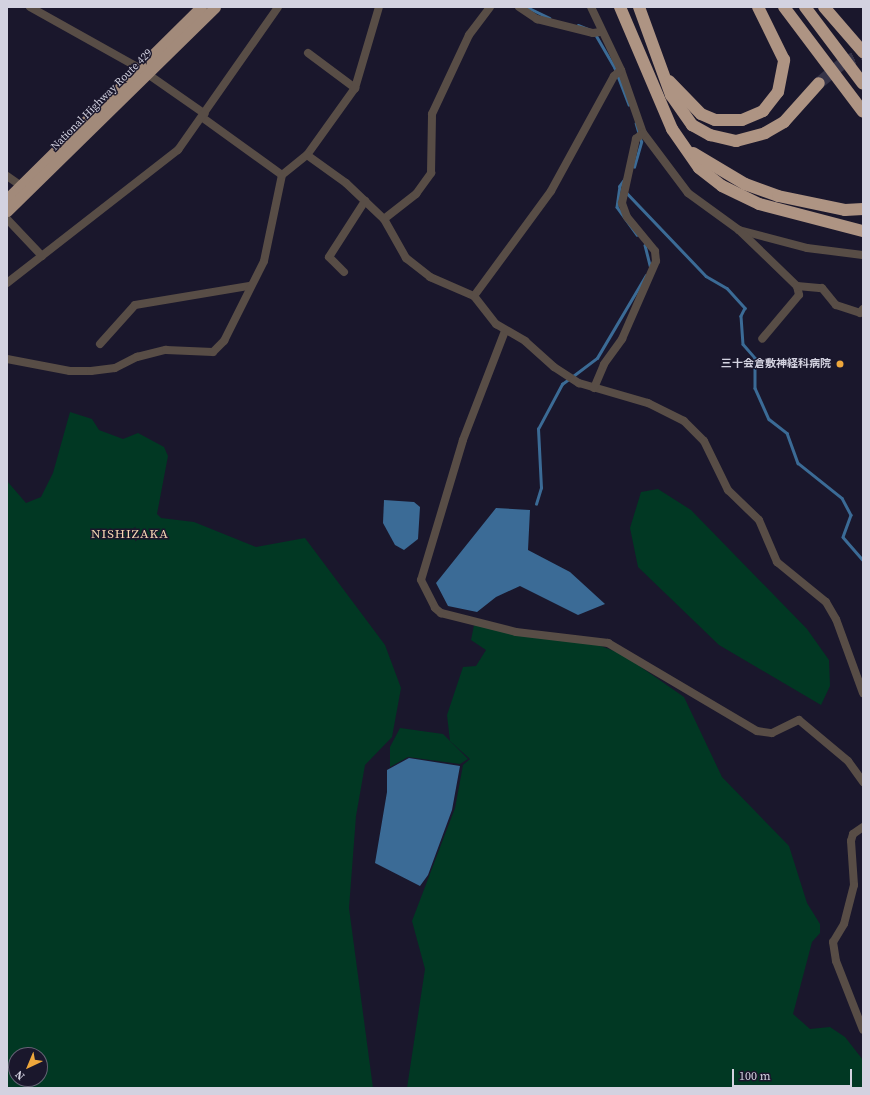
<!DOCTYPE html>
<meta charset="utf-8">
<style>
body{margin:0}
#map{position:relative;width:870px;height:1095px;overflow:hidden;background:#1a172c;font-family:"Source Serif 4","Noto Sans JP",serif}
div>[style]{position:absolute}
[style*='--x']{left:calc(var(--x)*1px);top:calc(var(--y)*1px);width:calc(var(--w)*1px);rotate:calc(var(--a)*1deg)}
.green>*{inset:0;background:#013823}
.water>*{inset:0;background:#3b6b96}
.stream>*{height:2.5px;margin:-1.25px;padding:0 1.25px;transform-origin:1.25px;border-radius:1.25px;background:#3b6b96}
.motorway-tunnel>*{height:12px;margin-top:-6px;transform-origin:0;background:repeating-linear-gradient(90deg,#363347 0 12px,transparent 0 18px)}
.minor>*{height:8px;margin:-4px;padding:0 4px;transform-origin:4px;border-radius:4px;background:#584d46}
.trunk>*{height:11px;margin:-5.5px;padding:0 5.5px;transform-origin:5.5px;border-radius:5.5px;background:#a28a7a}
.motorway>*{height:12px;margin:-6px;padding:0 6px;transform-origin:6px;border-radius:6px;background:#ae9483}
.dots>*{width:11px;height:11px;translate:-50% -50%;box-sizing:border-box;border:2px solid #1a172c;border-radius:50%}
span{translate:-50% -50%;white-space:nowrap;text-align:center;line-height:1.15;-webkit-text-stroke:3px #1a172c;paint-order:stroke}
.street-label{font-size:11px;color:#d3d2e0}
.poi-label{font-size:11px;color:#d3d2e0;font-weight:700}
.right{translate:-100% -50%;text-align:right}
.quarter-label{font-size:13px;color:#f7d9b3;letter-spacing:1px}
.frame{position:absolute;inset:0;border:8px solid #d3d2e0;pointer-events:none}
.north{position:absolute;left:8px;top:1047px;width:40px;height:40px;box-sizing:border-box;background:#1a172c;border:1px solid #646274;border-radius:50%;rotate:224deg;font-size:11px;font-weight:700;line-height:16px;text-align:center;color:#d3d2e0}
.north::after{content:'';display:block;margin:auto;width:14px;height:18px;background:#eea73c;clip-path:polygon(50% 0,100% 100%,50% 72%,0 100%)}
.scale{position:absolute;left:732px;top:1069px;width:120px;height:18px;box-sizing:border-box;border:2px solid #d3d2e0;border-top:0;padding-left:5px;font-size:12px;line-height:14px;white-space:nowrap;color:#d3d2e0;-webkit-text-stroke:3px #1a172c;paint-order:stroke}
</style>
<div id="map">
<div class="green">
<i style="clip-path:polygon(evenodd,70px 412px,92px 419px,99px 430px,123px 439px,138px 433px,164px 447px,168px 456px,157px 514px,161px 518px,194px 522px,256px 547px,305px 538px,385px 645px,401px 688px,392px 737px,365px 765px,356px 816px,349px 908px,373px 1088px,7px 1088px,7px 481px,26px 503px,41px 497px,53px 473px,70px 412px,16px 1055px,40px 1055px,40px 1079px,16px 1079px,16px 1055px)"></i>
<i style="clip-path:polygon(658px 489px,691px 510px,807px 629px,829px 660px,830px 686px,821px 705px,719px 645px,638px 567px,630px 528px,641px 492px)"></i>
<i style="clip-path:polygon(474px 625px,593px 643px,622px 654px,684px 697px,722px 777px,789px 846px,807px 903px,820px 924px,820px 933px,812px 942px,793px 1014px,810px 1029px,830px 1027px,845px 1037px,863px 1060px,863px 1088px,407px 1088px,425px 969px,412px 921px,455px 808px,463px 765px,470px 759px,450px 741px,447px 715px,463px 667px,476px 666px,486px 650px,471px 640px)"></i>
<i style="clip-path:polygon(400px 728px,443px 734px,468px 759px,460px 764px,408px 757px,390px 767px,390px 747px)"></i>
</div>
<div class="water">
<i style="clip-path:polygon(384px 500px,414px 502px,420px 507px,418px 539px,404px 550px,395px 545px,383px 523px)"></i>
<i style="clip-path:polygon(496px 508px,530px 510px,528px 550px,570px 572px,605px 604px,578px 615px,520px 586px,496px 597px,477px 612px,448px 606px,436px 583px)"></i>
<i style="clip-path:polygon(409px 758px,460px 766px,452px 810px,428px 875px,420px 886px,375px 863px,387px 792px,387px 770px)"></i>
</div>
<div class="stream">
<i style="--x:527;--y:7;--w:25;--a:26"></i>
<i style="--x:578;--y:25;--w:16;--a:22"></i>
<i style="--x:596;--y:35;--w:38;--a:60"></i>
<i style="--x:615;--y:68;--w:39;--a:69"></i>
<i style="--x:634;--y:167;--w:26;--a:-74"></i>
<i style="--x:641;--y:142;--w:19;--a:-106"></i>
<i style="--x:625;--y:179;--w:9;--a:126"></i>
<i style="--x:620;--y:186;--w:21;--a:98"></i>
<i style="--x:617;--y:207;--w:34;--a:54"></i>
<i style="--x:626;--y:192;--w:116;--a:46.4"></i>
<i style="--x:706;--y:276;--w:24;--a:30"></i>
<i style="--x:727;--y:288;--w:27;--a:48"></i>
<i style="--x:745;--y:308;--w:9;--a:117"></i>
<i style="--x:741;--y:316;--w:28;--a:86"></i>
<i style="--x:743;--y:344;--w:18;--a:49"></i>
<i style="--x:755;--y:358;--w:30;--a:90"></i>
<i style="--x:755;--y:388;--w:34;--a:66"></i>
<i style="--x:769;--y:419;--w:23;--a:38"></i>
<i style="--x:787;--y:433;--w:32;--a:70"></i>
<i style="--x:798;--y:463;--w:56;--a:38.5"></i>
<i style="--x:842;--y:498;--w:19;--a:62"></i>
<i style="--x:851;--y:515;--w:23;--a:110"></i>
<i style="--x:843;--y:537;--w:30;--a:49"></i>
<i style="--x:645;--y:245;--w:21;--a:76"></i>
<i style="--x:573;--y:376;--w:30;--a:-37"></i>
<i style="--x:597;--y:358;--w:96;--a:-59.4"></i>
<i style="--x:536;--y:504;--w:17;--a:-73"></i>
<i style="--x:541;--y:488;--w:59;--a:-92.9"></i>
<i style="--x:538;--y:429;--w:51;--a:-61.9"></i>
<i style="--x:562;--y:384;--w:9;--a:-36"></i>
</div>
<div class="motorway-tunnel">
<i style="--x:819;--y:83;--w:31;--a:-40"></i>
<i style="--x:843;--y:63;--w:22;--a:-24"></i>
</div>
<div class="minor">
<i style="--x:30;--y:7;--w:125;--a:29.2"></i>
<i style="--x:139;--y:68;--w:80;--a:34.9"></i>
<i style="--x:519;--y:7;--w:22;--a:34"></i>
<i style="--x:537;--y:19;--w:58;--a:14"></i>
<i style="--x:593;--y:33;--w:7;--a:-8"></i>
<i style="--x:591;--y:7;--w:70;--a:64.5"></i>
<i style="--x:621;--y:70;--w:67;--a:70.8"></i>
<i style="--x:643;--y:133;--w:75;--a:53.1"></i>
<i style="--x:688;--y:193;--w:63;--a:36"></i>
<i style="--x:739;--y:230;--w:70;--a:14.8"></i>
<i style="--x:807;--y:248;--w:56;--a:7.1"></i>
<i style="--x:308;--y:53;--w:59;--a:36.7"></i>
<i style="--x:203;--y:118;--w:97;--a:35.8"></i>
<i style="--x:307;--y:155;--w:82;--a:-54.4"></i>
<i style="--x:355;--y:88;--w:84;--a:-73.5"></i>
<i style="--x:7;--y:176;--w:21;--a:35"></i>
<i style="--x:7;--y:219;--w:51;--a:46.6"></i>
<i style="--x:384;--y:219;--w:41;--a:-38"></i>
<i style="--x:416;--y:194;--w:26;--a:-54"></i>
<i style="--x:431;--y:173;--w:59;--a:-89"></i>
<i style="--x:432;--y:114;--w:87;--a:-64.9"></i>
<i style="--x:469;--y:35;--w:35;--a:-53"></i>
<i style="--x:739;--y:230;--w:81;--a:44"></i>
<i style="--x:797;--y:286;--w:9;--a:77"></i>
<i style="--x:799;--y:295;--w:57;--a:130.1"></i>
<i style="--x:344;--y:272;--w:21;--a:-135"></i>
<i style="--x:329;--y:257;--w:67;--a:-57.3"></i>
<i style="--x:7;--y:283;--w:217;--a:-37.9"></i>
<i style="--x:178;--y:150;--w:174;--a:-55"></i>
<i style="--x:797;--y:286;--w:25;--a:5"></i>
<i style="--x:822;--y:288;--w:22;--a:51"></i>
<i style="--x:836;--y:305;--w:25;--a:18"></i>
<i style="--x:860;--y:313;--w:5;--a:-53"></i>
<i style="--x:474;--y:296;--w:130;--a:-53.7"></i>
<i style="--x:551;--y:191;--w:131;--a:-61.3"></i>
<i style="--x:614;--y:76;--w:9;--a:-41"></i>
<i style="--x:505;--y:331;--w:117;--a:111.1"></i>
<i style="--x:463;--y:440;--w:146;--a:106.7"></i>
<i style="--x:421;--y:580;--w:31;--a:63"></i>
<i style="--x:435;--y:608;--w:8;--a:40"></i>
<i style="--x:441;--y:613;--w:77;--a:14.2"></i>
<i style="--x:516;--y:632;--w:93;--a:6.8"></i>
<i style="--x:608;--y:643;--w:173;--a:30.6"></i>
<i style="--x:757;--y:731;--w:15;--a:8"></i>
<i style="--x:772;--y:733;--w:30;--a:-26"></i>
<i style="--x:799;--y:720;--w:64;--a:39.9"></i>
<i style="--x:848;--y:761;--w:26;--a:54"></i>
<i style="--x:100;--y:344;--w:52;--a:-48.1"></i>
<i style="--x:135;--y:305;--w:116;--a:-9.5"></i>
<i style="--x:7;--y:359;--w:64;--a:10.8"></i>
<i style="--x:70;--y:371;--w:21;--a:0"></i>
<i style="--x:91;--y:371;--w:24;--a:-7"></i>
<i style="--x:115;--y:368;--w:25;--a:-27"></i>
<i style="--x:137;--y:357;--w:30;--a:-14"></i>
<i style="--x:166;--y:350;--w:47;--a:2.4"></i>
<i style="--x:213;--y:352;--w:16;--a:-45"></i>
<i style="--x:224;--y:341;--w:89;--a:-63.4"></i>
<i style="--x:264;--y:261;--w:88;--a:-78.2"></i>
<i style="--x:282;--y:175;--w:32;--a:-39"></i>
<i style="--x:307;--y:155;--w:48;--a:35.7"></i>
<i style="--x:346;--y:183;--w:52;--a:43.5"></i>
<i style="--x:384;--y:219;--w:45;--a:60.6"></i>
<i style="--x:406;--y:258;--w:31;--a:38"></i>
<i style="--x:430;--y:277;--w:48;--a:23.4"></i>
<i style="--x:474;--y:296;--w:36;--a:52"></i>
<i style="--x:496;--y:324;--w:34;--a:30"></i>
<i style="--x:525;--y:341;--w:39;--a:42"></i>
<i style="--x:554;--y:367;--w:30;--a:33"></i>
<i style="--x:579;--y:383;--w:72;--a:16.2"></i>
<i style="--x:648;--y:403;--w:40;--a:26.6"></i>
<i style="--x:684;--y:421;--w:28;--a:45"></i>
<i style="--x:704;--y:441;--w:55;--a:63.9"></i>
<i style="--x:728;--y:490;--w:43;--a:44.1"></i>
<i style="--x:759;--y:520;--w:46;--a:66.8"></i>
<i style="--x:777;--y:562;--w:63;--a:39.2"></i>
<i style="--x:826;--y:602;--w:20;--a:60"></i>
<i style="--x:836;--y:619;--w:79;--a:70"></i>
<i style="--x:594;--y:388;--w:26;--a:-67"></i>
<i style="--x:604;--y:364;--w:31;--a:-54"></i>
<i style="--x:622;--y:339;--w:85;--a:-66.4"></i>
<i style="--x:656;--y:261;--w:10;--a:-96"></i>
<i style="--x:655;--y:251;--w:44;--a:-129.5"></i>
<i style="--x:627;--y:217;--w:15;--a:-110"></i>
<i style="--x:622;--y:203;--w:66;--a:-77.7"></i>
<i style="--x:636;--y:139;--w:9;--a:-41"></i>
<i style="--x:863;--y:827;--w:12;--a:145"></i>
<i style="--x:853;--y:834;--w:7;--a:106"></i>
<i style="--x:851;--y:841;--w:44;--a:86.1"></i>
<i style="--x:854;--y:885;--w:40;--a:104.4"></i>
<i style="--x:844;--y:924;--w:21;--a:121"></i>
<i style="--x:833;--y:942;--w:19;--a:81"></i>
<i style="--x:836;--y:961;--w:74;--a:68.6"></i>
</div>
<div class="trunk">
<i style="--x:7;--y:199;--w:273;--a:-44.7"></i>
<i style="--x:7;--y:211;--w:291;--a:-44.4"></i>
</div>
<div class="motorway">
<i style="--x:620;--y:7;--w:133;--a:66.9"></i>
<i style="--x:672;--y:129;--w:47;--a:55.3"></i>
<i style="--x:699;--y:168;--w:29;--a:38"></i>
<i style="--x:722;--y:186;--w:41;--a:25.9"></i>
<i style="--x:759;--y:204;--w:107;--a:14.6"></i>
<i style="--x:639;--y:7;--w:94;--a:70"></i>
<i style="--x:671;--y:95;--w:37;--a:55"></i>
<i style="--x:692;--y:125;--w:21;--a:29"></i>
<i style="--x:710;--y:135;--w:27;--a:13"></i>
<i style="--x:736;--y:141;--w:30;--a:-15"></i>
<i style="--x:765;--y:133;--w:22;--a:-30"></i>
<i style="--x:784;--y:122;--w:52;--a:-48.1"></i>
<i style="--x:784;--y:7;--w:131;--a:53"></i>
<i style="--x:805;--y:7;--w:96;--a:53"></i>
<i style="--x:824;--y:7;--w:60;--a:49.1"></i>
<i style="--x:669;--y:81;--w:46;--a:45.9"></i>
<i style="--x:701;--y:114;--w:15;--a:23"></i>
<i style="--x:715;--y:120;--w:27;--a:0"></i>
<i style="--x:742;--y:120;--w:23;--a:-23"></i>
<i style="--x:763;--y:111;--w:24;--a:-52"></i>
<i style="--x:778;--y:92;--w:33;--a:-79"></i>
<i style="--x:784;--y:60;--w:59;--a:-116.1"></i>
<i style="--x:693;--y:153;--w:61;--a:30.8"></i>
<i style="--x:745;--y:184;--w:35;--a:20"></i>
<i style="--x:778;--y:196;--w:68;--a:11.8"></i>
<i style="--x:845;--y:210;--w:18;--a:-3"></i>
</div>
<div class="dots">
<i style="left:840px;top:364px;background:#eea73c"></i>
</div>
<div class="street-label">
<span style="left:102px;top:100px;rotate:-45deg">National Highway Route 429</span>
</div>
<div class="poi-label">
<span class="right" style="left:831px;top:364px">三十会倉敷神経科病院</span>
</div>
<div class="quarter-label">
<span style="left:130px;top:534px">NISHIZAKA</span>
</div>
<div class="frame"></div>
<div class="north">N</div>
<div class="scale">100 m</div>
</div>
